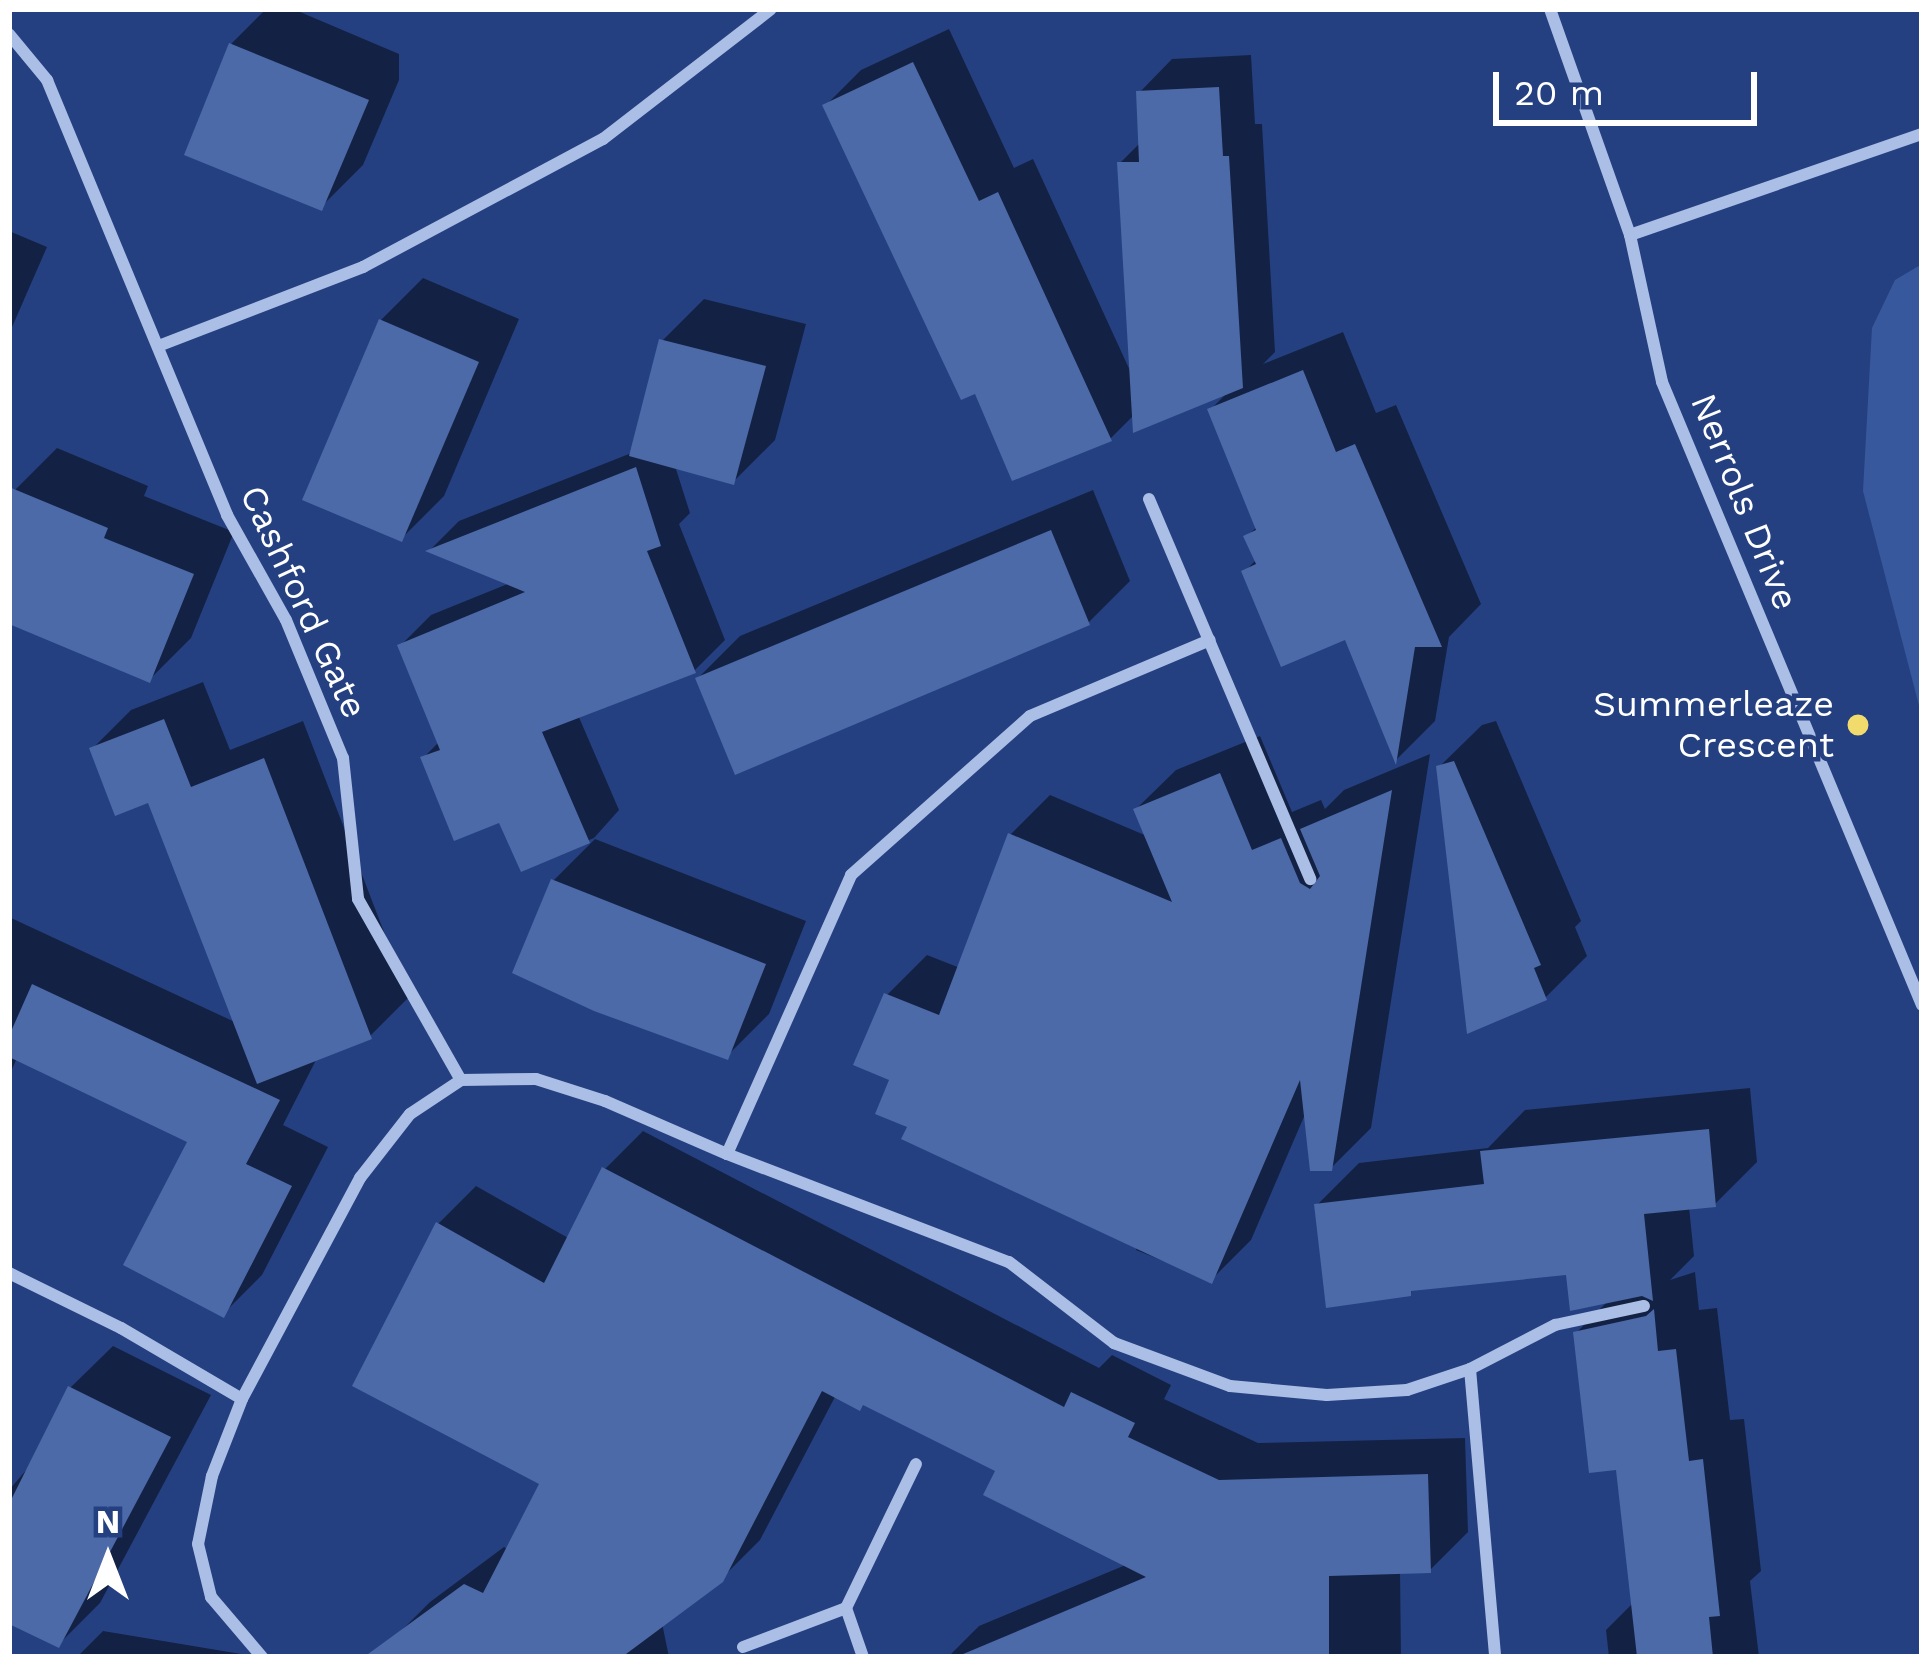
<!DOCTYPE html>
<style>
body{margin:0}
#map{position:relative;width:1931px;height:1666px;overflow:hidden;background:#244080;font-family:"Work Sans",sans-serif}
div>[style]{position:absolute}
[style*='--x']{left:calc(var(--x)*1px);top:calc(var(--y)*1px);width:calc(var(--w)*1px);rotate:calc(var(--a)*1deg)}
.green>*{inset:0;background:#38589d}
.shadow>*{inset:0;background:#0007}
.building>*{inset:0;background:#4c69a8}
.minor>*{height:12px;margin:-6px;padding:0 6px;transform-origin:6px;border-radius:6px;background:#aabee6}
.dots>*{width:33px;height:33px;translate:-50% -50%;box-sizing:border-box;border:6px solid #244080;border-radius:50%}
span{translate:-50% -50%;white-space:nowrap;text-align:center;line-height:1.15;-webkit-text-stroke:9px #244080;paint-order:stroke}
.street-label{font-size:36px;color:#fff}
.poi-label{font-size:36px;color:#fff}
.right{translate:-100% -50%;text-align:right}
.frame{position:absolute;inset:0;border:12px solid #fff;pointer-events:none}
.north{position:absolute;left:48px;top:1498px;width:120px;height:120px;-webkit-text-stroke:9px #244080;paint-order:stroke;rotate:0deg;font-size:33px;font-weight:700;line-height:48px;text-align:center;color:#fff}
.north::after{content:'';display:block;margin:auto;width:42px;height:54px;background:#fff;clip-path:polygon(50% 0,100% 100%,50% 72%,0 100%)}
.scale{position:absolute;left:1493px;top:72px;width:264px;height:54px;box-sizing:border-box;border:6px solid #fff;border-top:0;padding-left:15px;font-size:36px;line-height:42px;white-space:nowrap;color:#fff;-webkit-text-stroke:9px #244080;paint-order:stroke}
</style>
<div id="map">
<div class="green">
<i style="clip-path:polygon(1922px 264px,1922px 717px,1863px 491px,1872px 328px,1895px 280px)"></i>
</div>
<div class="shadow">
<i style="clip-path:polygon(266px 9px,293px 9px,399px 54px,399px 80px,363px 165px,321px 207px,187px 153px,232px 43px)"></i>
<i style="clip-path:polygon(949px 29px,1014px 168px,1033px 159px,1132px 375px,1120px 163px,1141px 142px,1139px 93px,1172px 59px,1251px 55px,1255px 124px,1262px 124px,1275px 352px,1263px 364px,1343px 332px,1376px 413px,1396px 405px,1481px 604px,1449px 637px,1435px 721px,1397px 759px,1346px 637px,1244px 572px,1257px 559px,1247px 536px,1258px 526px,1211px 409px,1230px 390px,1135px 414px,1110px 439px,977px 390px,826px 105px,861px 70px)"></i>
<i style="clip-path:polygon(9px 231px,47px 247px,9px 334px)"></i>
<i style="clip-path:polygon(423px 278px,519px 319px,444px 496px,402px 538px,381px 320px)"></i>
<i style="clip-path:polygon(704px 299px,806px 324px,775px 440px,733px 482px,675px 466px,690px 513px,679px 524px,725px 640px,695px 670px,578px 715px,619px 810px,594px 838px,522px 868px,501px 819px,423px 758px,440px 741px,400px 646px,431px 615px,510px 583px,430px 550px,459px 521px,634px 452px,662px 341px)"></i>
<i style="clip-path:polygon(57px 448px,148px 486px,144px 496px,234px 532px,191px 638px,149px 680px,9px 621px,9px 505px,15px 490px)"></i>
<i style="clip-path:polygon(1093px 490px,1130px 581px,1088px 623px,698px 678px,740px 636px)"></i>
<i style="clip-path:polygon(203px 682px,230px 750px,303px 721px,409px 997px,370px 1036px,316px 1060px,283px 1125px,328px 1147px,262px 1275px,223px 1314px,191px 1140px,17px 1058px,9px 1076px,9px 917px,237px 1023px,150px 799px,92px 749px,131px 710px)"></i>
<i style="clip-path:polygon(1496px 721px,1581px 921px,1575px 927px,1587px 956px,1545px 998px,1439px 767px,1482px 725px)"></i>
<i style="clip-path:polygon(1260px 736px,1292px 812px,1321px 800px,1325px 809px,1344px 790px,1430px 754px,1371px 1128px,1331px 1168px,1306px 1112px,1251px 1240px,1211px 1280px,1136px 1250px,1138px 1244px,911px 1126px,893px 1079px,887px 995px,927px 955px,960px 968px,1010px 835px,1050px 795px,1147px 836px,1136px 809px,1176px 770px)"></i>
<i style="clip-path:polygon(595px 839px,806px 921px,769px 1014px,727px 1056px,553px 881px)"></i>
<i style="clip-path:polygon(1750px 1088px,1757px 1162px,1715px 1204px,1689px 1207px,1694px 1256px,1670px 1280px,1695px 1272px,1699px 1310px,1717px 1308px,1730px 1420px,1744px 1419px,1761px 1571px,1750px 1581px,1759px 1657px,1609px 1657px,1606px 1630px,1634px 1602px,1618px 1466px,1576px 1333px,1609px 1300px,1569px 1272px,1414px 1288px,1410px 1293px,1317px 1205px,1359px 1163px,1488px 1148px,1525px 1110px)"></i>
<i style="clip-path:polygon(643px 1131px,1099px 1368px,1112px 1355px,1171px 1385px,1164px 1399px,1258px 1443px,1465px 1438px,1468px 1532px,1430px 1570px,1400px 1571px,1401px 1657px,948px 1657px,979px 1626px,1128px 1564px,999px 1470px,864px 1402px,836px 1395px,760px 1540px,721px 1579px,662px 1623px,669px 1657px,405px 1657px,392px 1640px,430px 1602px,504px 1547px,509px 1550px,543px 1483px,438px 1224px,476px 1186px,570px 1239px,605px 1169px)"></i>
<i style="clip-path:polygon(113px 1346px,211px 1395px,100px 1603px,58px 1645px,9px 1620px,9px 1490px,34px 1461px,71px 1387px)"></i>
<i style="clip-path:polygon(103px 1631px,259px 1657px,77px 1657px)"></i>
</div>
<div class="building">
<i style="clip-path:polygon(229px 43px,369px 100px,322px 211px,184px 155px)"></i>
<i style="clip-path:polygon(913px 62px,979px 201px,998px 192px,1112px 441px,1012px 481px,975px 394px,961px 400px,822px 105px)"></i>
<i style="clip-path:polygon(1219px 87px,1223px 156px,1229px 156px,1243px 388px,1133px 433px,1117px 162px,1139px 162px,1136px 91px)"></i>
<i style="clip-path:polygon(379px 319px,479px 362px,402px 542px,302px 500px)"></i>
<i style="clip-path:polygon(659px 339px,766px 366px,734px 485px,629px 456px)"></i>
<i style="clip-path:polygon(1303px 370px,1336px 452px,1355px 444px,1442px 647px,1415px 647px,1396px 765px,1345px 640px,1281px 667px,1241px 571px,1256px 564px,1243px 536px,1256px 530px,1207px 409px)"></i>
<i style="clip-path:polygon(636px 467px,661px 546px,647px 551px,696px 673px,542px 732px,590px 843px,521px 872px,499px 823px,454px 841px,420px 757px,440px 750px,397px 645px,525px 592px,425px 551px)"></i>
<i style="clip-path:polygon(9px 487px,108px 528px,104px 538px,194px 574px,150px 683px,9px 624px)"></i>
<i style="clip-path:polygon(1051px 530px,1090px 625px,735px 775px,695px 678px)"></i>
<i style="clip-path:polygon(164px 719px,191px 787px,264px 758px,372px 1039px,257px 1084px,148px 803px,115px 816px,89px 748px)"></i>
<i style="clip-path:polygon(1454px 761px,1541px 965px,1534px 968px,1547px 1000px,1467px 1034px,1436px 766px)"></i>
<i style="clip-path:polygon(1220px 773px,1252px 850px,1281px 838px,1300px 883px,1310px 889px,1320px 876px,1300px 829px,1392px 790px,1332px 1171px,1310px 1171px,1300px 1080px,1212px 1284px,901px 1139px,907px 1127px,875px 1114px,889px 1080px,853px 1065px,884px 993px,939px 1015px,1008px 833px,1172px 902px,1133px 809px)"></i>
<i style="clip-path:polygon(551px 879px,766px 964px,728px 1060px,594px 1011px,512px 973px)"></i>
<i style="clip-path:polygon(32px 984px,280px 1100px,246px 1164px,292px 1186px,224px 1318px,123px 1265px,187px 1142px,9px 1057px,9px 1036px)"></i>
<i style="clip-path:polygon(1709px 1129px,1716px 1207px,1644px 1214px,1653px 1301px,1642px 1296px,1570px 1311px,1566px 1275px,1411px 1291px,1411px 1296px,1326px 1308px,1314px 1204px,1484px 1184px,1480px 1151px)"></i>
<i style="clip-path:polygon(602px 1167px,1064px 1407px,1071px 1392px,1135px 1423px,1128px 1437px,1219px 1480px,1428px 1474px,1431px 1573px,1329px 1576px,1329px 1657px,956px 1657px,1146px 1577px,983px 1495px,995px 1471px,863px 1405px,860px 1411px,822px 1391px,723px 1582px,622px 1657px,364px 1657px,464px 1584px,483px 1593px,539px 1484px,352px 1386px,436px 1222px,544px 1283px)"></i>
<i style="clip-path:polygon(1654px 1309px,1658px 1351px,1676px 1349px,1689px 1461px,1703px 1459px,1720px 1616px,1709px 1617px,1713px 1657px,1637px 1657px,1616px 1470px,1589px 1473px,1573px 1332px,1646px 1316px)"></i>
<i style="clip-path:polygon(68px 1386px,171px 1437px,59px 1648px,9px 1624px,9px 1504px)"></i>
</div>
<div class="minor">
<i style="--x:1550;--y:9;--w:240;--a:70.5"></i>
<i style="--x:1630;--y:235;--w:150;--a:77.7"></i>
<i style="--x:1662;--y:382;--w:675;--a:67.35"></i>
<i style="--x:9;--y:34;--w:60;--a:50.4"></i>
<i style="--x:47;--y:80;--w:471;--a:67.5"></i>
<i style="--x:227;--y:515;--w:120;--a:60.7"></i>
<i style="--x:286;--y:620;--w:149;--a:67.6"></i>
<i style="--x:343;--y:758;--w:142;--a:83.9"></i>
<i style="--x:358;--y:899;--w:208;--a:60.4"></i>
<i style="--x:1630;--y:235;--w:309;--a:-19.1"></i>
<i style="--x:161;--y:345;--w:217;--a:-21.1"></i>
<i style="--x:363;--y:267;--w:272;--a:-28.1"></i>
<i style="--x:603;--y:139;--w:212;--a:-37.7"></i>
<i style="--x:1149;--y:499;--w:413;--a:67"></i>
<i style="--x:727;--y:1154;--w:305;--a:-66"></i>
<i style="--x:851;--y:875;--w:239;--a:-41.6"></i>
<i style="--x:1030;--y:716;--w:195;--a:-22.9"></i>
<i style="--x:9;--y:1273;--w:125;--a:26.2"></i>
<i style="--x:121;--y:1328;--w:140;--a:30.4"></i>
<i style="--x:242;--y:1399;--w:251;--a:-61.9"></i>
<i style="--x:360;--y:1178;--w:81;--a:-52"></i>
<i style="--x:410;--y:1114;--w:61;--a:-33.7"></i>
<i style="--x:461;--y:1080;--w:75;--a:-0.8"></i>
<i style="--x:536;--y:1079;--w:72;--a:17.7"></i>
<i style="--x:605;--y:1101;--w:133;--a:23.5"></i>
<i style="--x:727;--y:1154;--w:302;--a:21"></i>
<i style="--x:1009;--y:1262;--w:133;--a:37.6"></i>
<i style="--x:1114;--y:1343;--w:124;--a:20.3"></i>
<i style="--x:1230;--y:1386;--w:97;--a:5.3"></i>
<i style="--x:1327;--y:1395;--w:80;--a:-3.6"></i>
<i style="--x:1407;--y:1390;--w:66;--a:-18.4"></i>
<i style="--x:1470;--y:1369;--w:96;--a:-27.4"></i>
<i style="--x:1555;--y:1325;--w:91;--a:-12.1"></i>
<i style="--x:1470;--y:1369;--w:289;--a:85"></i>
<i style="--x:242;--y:1399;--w:83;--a:111.3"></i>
<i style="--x:212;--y:1476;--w:69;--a:101.6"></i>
<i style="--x:198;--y:1544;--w:55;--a:76.2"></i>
<i style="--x:211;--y:1597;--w:79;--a:49.6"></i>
<i style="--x:743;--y:1647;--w:110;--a:-20.7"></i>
<i style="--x:863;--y:1657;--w:52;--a:-109.1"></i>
<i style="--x:846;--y:1608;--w:160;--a:-64.1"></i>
</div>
<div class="dots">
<i style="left:1858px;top:725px;background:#f1db6d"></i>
</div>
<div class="street-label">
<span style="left:1744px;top:502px;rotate:68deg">Nerrols Drive</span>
<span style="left:303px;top:602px;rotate:65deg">Cashford Gate</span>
</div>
<div class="poi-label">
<span class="right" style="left:1834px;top:725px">Summerleaze<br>Crescent</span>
</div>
<div class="frame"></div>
<div class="north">N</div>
<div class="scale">20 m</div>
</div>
